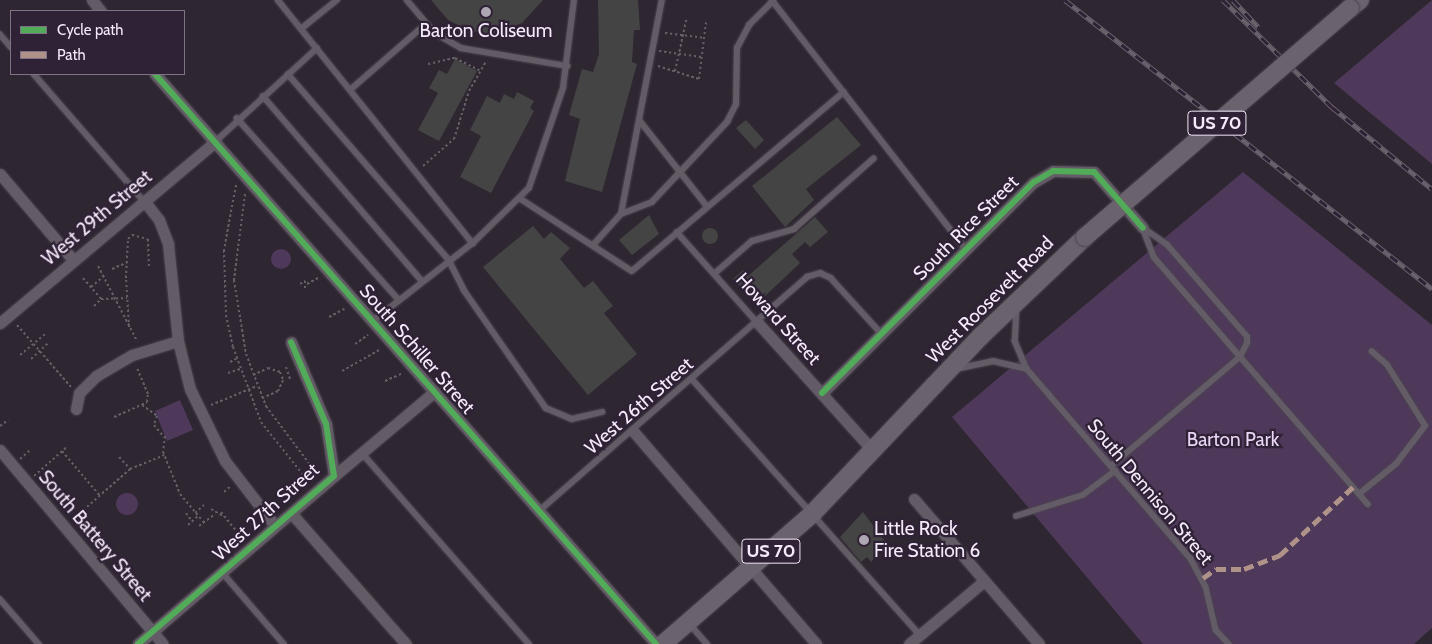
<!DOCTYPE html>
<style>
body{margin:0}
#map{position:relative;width:1432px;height:644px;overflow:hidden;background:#2e2631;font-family:Cabin,sans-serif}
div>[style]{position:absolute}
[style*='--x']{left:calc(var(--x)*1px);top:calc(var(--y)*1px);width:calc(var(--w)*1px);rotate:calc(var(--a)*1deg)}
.green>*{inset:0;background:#4f395b}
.round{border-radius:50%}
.building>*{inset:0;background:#454444}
.path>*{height:2px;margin-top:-1px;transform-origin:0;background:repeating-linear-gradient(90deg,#655f68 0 2.5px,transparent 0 5px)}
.roads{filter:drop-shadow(0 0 1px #4a444e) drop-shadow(0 0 1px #4a444e)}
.lane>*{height:5.5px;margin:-2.75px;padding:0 2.75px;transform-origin:2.75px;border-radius:2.75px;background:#635c66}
.street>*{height:11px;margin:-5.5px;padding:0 5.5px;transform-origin:5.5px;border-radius:5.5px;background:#635c66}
.primary>*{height:18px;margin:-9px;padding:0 9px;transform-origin:9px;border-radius:9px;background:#6a626d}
.rail>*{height:5px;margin-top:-2.5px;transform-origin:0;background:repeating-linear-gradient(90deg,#2f2136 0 9px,#6a626c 0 18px);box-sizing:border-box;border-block:1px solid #6a626c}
.bridges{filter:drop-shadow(0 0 1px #4a444e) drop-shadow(0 0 1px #4a444e)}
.primary-bridge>*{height:18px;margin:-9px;padding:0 9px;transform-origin:9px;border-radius:9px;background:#6a626d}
.quiet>*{height:5px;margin-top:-2.5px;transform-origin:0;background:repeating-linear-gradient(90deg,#af9288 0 10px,transparent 0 15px)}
.cycleway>*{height:6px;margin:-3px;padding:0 3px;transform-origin:3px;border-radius:3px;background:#51ab58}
.dots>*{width:14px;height:14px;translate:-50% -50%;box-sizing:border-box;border:2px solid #2f2136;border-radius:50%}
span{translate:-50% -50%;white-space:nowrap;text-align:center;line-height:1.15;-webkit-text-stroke:4.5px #2f2136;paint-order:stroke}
.shield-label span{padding:1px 4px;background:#2f2136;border:1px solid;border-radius:4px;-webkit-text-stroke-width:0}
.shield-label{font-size:18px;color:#f4ebfa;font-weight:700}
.poi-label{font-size:19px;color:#f4ebfa}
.left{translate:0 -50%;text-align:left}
.street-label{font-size:19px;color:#f4ebfa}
.park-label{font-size:19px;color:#ead6f6}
.legend{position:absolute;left:10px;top:10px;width:175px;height:65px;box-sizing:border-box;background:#2f2136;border:1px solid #7e7284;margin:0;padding:6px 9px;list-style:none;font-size:15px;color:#f4ebfa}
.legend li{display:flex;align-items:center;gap:10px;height:25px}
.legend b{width:25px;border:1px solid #7e7284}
</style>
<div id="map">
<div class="green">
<i style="clip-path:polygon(1432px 0,1432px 164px,1334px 83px)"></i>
<i style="clip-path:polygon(1243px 172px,1432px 325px,1432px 628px,1414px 644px,1143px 644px,952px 417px)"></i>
<i class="round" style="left:271px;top:249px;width:20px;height:20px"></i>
<i style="clip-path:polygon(180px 400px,193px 430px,167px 441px,155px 411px)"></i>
<i class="round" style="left:116px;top:493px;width:22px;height:22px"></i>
</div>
<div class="building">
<i style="clip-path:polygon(431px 0,543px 0,522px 23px,495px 34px,470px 31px,448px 20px)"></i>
<i style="clip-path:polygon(598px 0,638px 0,640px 30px,634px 30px,632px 62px,637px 64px,602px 192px,565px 181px,580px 119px,569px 115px,582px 69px,593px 72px,599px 54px)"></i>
<i style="clip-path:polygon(455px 59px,477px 71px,439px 141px,418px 130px,438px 93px,429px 88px,439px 70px,447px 74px)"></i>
<i style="clip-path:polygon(517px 92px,534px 101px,530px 108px,534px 111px,491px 193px,460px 177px,481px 136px,470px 130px,487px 96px,500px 103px,504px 94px,514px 99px)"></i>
<i style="clip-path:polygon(837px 117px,861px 145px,806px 189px,814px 200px,785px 227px,752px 186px)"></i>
<i style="clip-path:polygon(746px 120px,764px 140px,755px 149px,736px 128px)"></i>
<i style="clip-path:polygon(649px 215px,659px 234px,632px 255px,619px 240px)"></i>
<i style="clip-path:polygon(815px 217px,828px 232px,810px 247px,805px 242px,792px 254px,800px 263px,760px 301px,744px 282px,739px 286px,733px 279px,743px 270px,748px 276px)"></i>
<i style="clip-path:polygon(533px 226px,544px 239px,551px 232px,570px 248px,560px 259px,584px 288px,593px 281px,613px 306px,604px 313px,637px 354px,588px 395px,483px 267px)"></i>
<i class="round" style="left:702px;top:228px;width:16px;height:16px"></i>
<i style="clip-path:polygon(863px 512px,887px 544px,871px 562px,867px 557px,861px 562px,840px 537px)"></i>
</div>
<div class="path">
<i style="--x:665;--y:33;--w:39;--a:7"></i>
<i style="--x:659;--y:51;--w:43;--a:7.9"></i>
<i style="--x:428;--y:64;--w:28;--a:-13"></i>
<i style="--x:455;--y:58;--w:28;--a:27"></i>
<i style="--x:658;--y:66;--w:43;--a:17.6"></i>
<i style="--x:699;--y:79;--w:57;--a:-83"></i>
<i style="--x:675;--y:71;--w:55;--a:-77.5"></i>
<i style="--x:423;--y:166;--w:41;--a:-41.1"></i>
<i style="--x:454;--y:139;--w:50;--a:-72.6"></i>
<i style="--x:469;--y:91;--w:34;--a:-60"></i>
<i style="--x:236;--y:185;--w:66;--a:100.5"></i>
<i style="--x:224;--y:250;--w:65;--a:88.2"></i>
<i style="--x:226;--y:315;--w:33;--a:78"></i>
<i style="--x:233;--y:347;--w:80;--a:69.5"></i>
<i style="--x:261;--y:422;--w:75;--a:51.5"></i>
<i style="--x:245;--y:194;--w:87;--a:97.3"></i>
<i style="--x:234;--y:280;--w:75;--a:80.8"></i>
<i style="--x:246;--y:354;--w:56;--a:69"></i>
<i style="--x:266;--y:406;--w:85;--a:53.1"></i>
<i style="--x:98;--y:266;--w:85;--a:62.5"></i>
<i style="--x:112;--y:269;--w:17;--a:-24"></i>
<i style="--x:83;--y:278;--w:28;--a:49"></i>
<i style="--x:300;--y:284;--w:6;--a:-31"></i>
<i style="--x:305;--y:281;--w:7;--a:90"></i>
<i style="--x:307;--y:284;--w:15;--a:-28"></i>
<i style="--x:91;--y:287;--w:17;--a:-40"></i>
<i style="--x:94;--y:306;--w:10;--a:-45"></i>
<i style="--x:101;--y:299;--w:26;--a:-2"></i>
<i style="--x:329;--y:317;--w:19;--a:-28"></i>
<i style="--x:17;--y:325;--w:82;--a:48.9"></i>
<i style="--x:129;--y:327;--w:49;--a:-93.5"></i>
<i style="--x:126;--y:278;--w:39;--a:-87"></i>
<i style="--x:128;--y:239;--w:6;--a:-45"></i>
<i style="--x:132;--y:235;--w:16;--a:14"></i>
<i style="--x:148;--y:239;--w:27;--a:88"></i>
<i style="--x:355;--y:344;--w:16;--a:-35"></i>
<i style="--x:20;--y:355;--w:34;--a:-40"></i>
<i style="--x:31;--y:359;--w:23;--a:-43"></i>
<i style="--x:230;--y:362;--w:7;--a:-27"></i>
<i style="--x:286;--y:367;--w:13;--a:72"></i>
<i style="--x:342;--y:371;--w:45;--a:-29.4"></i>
<i style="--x:228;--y:373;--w:13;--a:-18"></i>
<i style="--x:253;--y:375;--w:17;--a:-25"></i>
<i style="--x:268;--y:368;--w:13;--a:18"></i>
<i style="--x:280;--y:372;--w:9;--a:69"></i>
<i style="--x:283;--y:380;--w:12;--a:114"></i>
<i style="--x:278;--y:391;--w:17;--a:155"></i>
<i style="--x:385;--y:381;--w:20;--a:-24"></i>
<i style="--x:142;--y:405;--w:19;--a:36"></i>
<i style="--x:157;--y:416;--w:9;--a:108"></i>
<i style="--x:154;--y:425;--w:16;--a:50"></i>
<i style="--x:211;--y:405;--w:50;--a:-22.4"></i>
<i style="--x:114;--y:417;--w:36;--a:-24"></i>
<i style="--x:147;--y:402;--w:8;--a:-83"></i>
<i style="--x:148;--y:394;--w:30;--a:-113"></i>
<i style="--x:0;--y:426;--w:10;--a:-37"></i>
<i style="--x:165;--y:436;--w:16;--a:97"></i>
<i style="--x:163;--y:452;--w:45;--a:68"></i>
<i style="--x:180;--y:494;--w:38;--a:50"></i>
<i style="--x:62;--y:451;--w:59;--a:49.8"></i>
<i style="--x:119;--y:457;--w:16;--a:47"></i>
<i style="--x:20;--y:459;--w:15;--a:-42"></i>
<i style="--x:34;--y:476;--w:45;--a:-41.4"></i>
<i style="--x:224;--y:492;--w:9;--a:-41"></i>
<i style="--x:211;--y:509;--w:14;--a:30"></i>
<i style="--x:221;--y:512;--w:33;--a:51"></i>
<i style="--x:186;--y:513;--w:10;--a:53"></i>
<i style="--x:195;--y:513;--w:12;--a:-42"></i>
<i style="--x:72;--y:520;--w:77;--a:-41.3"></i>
<i style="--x:130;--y:469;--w:37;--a:-22"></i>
<i style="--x:188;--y:525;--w:13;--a:-42"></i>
<i style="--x:199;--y:526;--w:20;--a:-37"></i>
<i style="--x:221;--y:541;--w:12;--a:48"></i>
</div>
<div class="roads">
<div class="lane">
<i style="--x:278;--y:0;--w:312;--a:51.3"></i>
<i style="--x:407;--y:0;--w:43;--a:49.7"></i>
<i style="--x:435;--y:33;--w:30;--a:30"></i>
<i style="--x:461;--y:48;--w:108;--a:9.6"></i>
<i style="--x:772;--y:0;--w:316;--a:52.1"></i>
<i style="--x:301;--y:29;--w:46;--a:-38.9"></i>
<i style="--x:0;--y:34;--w:17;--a:50"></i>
<i style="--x:34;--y:74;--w:169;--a:49.1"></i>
<i style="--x:288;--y:74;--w:246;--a:49.1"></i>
<i style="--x:449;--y:260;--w:34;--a:63"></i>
<i style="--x:464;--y:290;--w:144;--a:55.2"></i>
<i style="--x:546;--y:408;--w:28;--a:23"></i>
<i style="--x:572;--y:419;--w:31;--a:-13"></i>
<i style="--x:350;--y:90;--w:101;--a:-41"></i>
<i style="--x:263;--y:96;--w:244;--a:49.3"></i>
<i style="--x:237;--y:118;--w:244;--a:48.3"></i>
<i style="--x:641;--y:122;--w:107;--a:51.8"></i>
<i style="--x:216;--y:141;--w:137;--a:-42.6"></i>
<i style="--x:521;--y:199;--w:132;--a:33"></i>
<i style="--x:632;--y:271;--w:277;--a:-40.2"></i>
<i style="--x:621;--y:214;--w:218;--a:-79.2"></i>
<i style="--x:1143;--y:228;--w:31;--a:69"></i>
<i style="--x:1154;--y:257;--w:327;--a:49.1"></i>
<i style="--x:677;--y:232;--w:120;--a:48.4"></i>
<i style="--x:594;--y:244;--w:40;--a:-48"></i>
<i style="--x:621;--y:214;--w:33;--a:-21"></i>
<i style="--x:652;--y:202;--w:110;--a:-46.8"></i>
<i style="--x:727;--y:122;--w:20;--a:-63"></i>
<i style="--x:736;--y:104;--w:56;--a:-89"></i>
<i style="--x:737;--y:48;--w:26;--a:-62"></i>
<i style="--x:749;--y:25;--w:34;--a:-45"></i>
<i style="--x:714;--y:274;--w:50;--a:-41"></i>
<i style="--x:752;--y:241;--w:44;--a:-15.9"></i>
<i style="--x:794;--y:229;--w:106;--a:-41.5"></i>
<i style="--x:1017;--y:308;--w:33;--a:93"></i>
<i style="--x:1015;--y:341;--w:30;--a:67"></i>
<i style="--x:1027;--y:369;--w:251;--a:49.2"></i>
<i style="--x:1191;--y:559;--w:32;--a:62"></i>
<i style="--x:1206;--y:587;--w:44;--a:76.9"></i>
<i style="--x:1216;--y:630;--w:19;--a:47"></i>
<i style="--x:373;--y:321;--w:127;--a:-38"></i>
<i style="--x:473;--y:243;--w:78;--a:-44.5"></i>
<i style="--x:529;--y:188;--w:106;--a:-71.2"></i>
<i style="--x:563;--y:88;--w:89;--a:-82.9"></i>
<i style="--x:956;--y:369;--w:38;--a:-12"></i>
<i style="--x:993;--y:361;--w:35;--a:13"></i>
<i style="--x:693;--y:380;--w:341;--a:48.3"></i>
<i style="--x:362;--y:453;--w:254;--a:48.8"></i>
<i style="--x:1111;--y:466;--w:169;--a:-40.2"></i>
<i style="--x:1240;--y:357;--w:16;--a:-63"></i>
<i style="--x:1247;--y:343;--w:6;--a:-90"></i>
<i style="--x:1247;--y:337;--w:122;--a:-131"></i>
<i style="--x:1167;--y:245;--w:29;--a:-145"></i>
<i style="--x:1359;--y:494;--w:48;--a:-39"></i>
<i style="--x:1396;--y:464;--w:48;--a:-52.7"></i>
<i style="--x:1425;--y:426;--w:72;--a:-121.9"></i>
<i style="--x:1387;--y:365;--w:20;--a:-139"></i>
<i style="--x:539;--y:511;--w:356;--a:-41.1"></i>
<i style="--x:807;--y:277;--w:14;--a:-17"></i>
<i style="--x:820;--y:273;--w:12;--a:24"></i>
<i style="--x:831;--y:278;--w:76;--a:47.7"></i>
<i style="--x:1016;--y:516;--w:70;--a:-17.4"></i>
<i style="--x:1083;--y:495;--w:40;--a:-37"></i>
<i style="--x:222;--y:572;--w:95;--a:49.3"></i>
<i style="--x:0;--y:599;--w:60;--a:49.1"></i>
<i style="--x:689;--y:623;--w:28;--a:49"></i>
</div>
<div class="street">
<i style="--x:92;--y:0;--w:14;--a:51"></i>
<i style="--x:155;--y:74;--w:759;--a:48.69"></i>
<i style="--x:0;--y:174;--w:114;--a:49.6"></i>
<i style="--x:145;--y:202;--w:23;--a:52"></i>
<i style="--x:159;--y:220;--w:26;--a:69"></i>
<i style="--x:168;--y:244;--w:98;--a:84.1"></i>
<i style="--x:178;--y:341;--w:49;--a:76"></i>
<i style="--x:190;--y:389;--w:80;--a:64.1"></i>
<i style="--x:225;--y:461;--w:82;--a:52.4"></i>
<i style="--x:757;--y:322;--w:175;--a:48"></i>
<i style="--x:0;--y:323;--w:282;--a:-40.1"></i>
<i style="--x:822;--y:393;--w:299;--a:-44.9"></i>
<i style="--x:1034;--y:182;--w:22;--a:-30"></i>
<i style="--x:1053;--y:171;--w:41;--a:1.4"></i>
<i style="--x:1094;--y:172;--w:74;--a:48.8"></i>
<i style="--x:76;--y:409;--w:16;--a:-79"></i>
<i style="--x:79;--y:393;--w:24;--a:-45"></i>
<i style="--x:96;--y:376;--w:42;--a:-30.3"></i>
<i style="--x:132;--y:355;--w:48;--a:-16.9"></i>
<i style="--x:633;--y:431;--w:281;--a:49.3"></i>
<i style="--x:0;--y:450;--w:253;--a:50"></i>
<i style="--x:334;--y:476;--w:131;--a:-40"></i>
<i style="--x:914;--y:499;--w:191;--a:49.2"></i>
<i style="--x:292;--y:514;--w:173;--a:48.8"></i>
<i style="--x:138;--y:644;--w:258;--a:-40.6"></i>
<i style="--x:334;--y:476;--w:53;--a:-98.7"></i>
<i style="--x:326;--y:424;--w:89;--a:-113.1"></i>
<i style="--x:909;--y:644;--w:98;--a:-40"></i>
</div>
<div class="primary">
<i style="--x:1350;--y:8;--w:13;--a:-39"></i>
<i style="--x:663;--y:644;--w:199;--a:-41.1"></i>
<i style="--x:813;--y:513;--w:244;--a:-46.5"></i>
<i style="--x:981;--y:336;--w:144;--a:-43.6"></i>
</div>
</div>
<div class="rail">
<i style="--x:1065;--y:0;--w:467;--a:38.2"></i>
<i style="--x:1223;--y:0;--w:153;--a:44.5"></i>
<i style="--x:1332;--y:107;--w:129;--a:39.4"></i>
<i style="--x:1233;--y:0;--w:37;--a:47"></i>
</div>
<div class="bridges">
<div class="primary-bridge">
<i style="--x:1085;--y:237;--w:350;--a:-40.8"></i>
</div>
</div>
<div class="quiet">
<i style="--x:1203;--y:578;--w:16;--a:-35"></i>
<i style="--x:1216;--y:569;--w:28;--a:0"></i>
<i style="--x:1244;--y:569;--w:39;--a:-21"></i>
<i style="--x:1280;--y:555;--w:100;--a:-43"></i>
</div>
<div class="cycleway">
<i style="--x:155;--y:74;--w:759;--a:48.69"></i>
<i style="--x:822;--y:393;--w:299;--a:-44.9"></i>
<i style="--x:1034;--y:182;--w:22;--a:-30"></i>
<i style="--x:1053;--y:171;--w:41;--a:1.4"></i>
<i style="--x:1094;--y:172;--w:74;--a:48.8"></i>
<i style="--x:138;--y:644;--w:258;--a:-40.6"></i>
<i style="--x:334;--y:476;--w:53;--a:-98.7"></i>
<i style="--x:326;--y:424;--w:89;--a:-113.1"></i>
</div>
<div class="dots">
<i style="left:486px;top:12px;background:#afa6b4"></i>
<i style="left:864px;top:540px;background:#afa6b4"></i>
</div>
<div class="shield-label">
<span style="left:1217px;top:123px">US 70</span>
<span style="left:771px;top:551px">US 70</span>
</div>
<div class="poi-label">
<span style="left:486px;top:31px">Barton Coliseum</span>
<span class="left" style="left:874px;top:540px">Little Rock<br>Fire Station 6</span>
</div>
<div class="street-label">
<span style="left:97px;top:218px;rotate:-40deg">West 29th Street</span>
<span style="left:966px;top:228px;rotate:-45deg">South Rice Street</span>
<span style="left:990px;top:300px;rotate:-45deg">West Roosevelt Road</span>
<span style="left:778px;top:319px;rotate:48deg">Howard Street</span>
<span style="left:417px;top:349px;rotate:49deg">South Schiller Street</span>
<span style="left:639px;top:406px;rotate:-41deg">West 26th Street</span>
<span style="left:1150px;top:492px;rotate:50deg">South Dennison Street</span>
<span style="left:266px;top:512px;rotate:-42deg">West 27th Street</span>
<span style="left:95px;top:536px;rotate:50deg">South Battery Street</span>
</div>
<div class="park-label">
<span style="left:1233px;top:440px">Barton Park</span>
</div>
<ul class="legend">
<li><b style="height:6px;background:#51ab58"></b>Cycle path</li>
<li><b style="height:6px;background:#af9288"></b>Path</li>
</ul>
</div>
